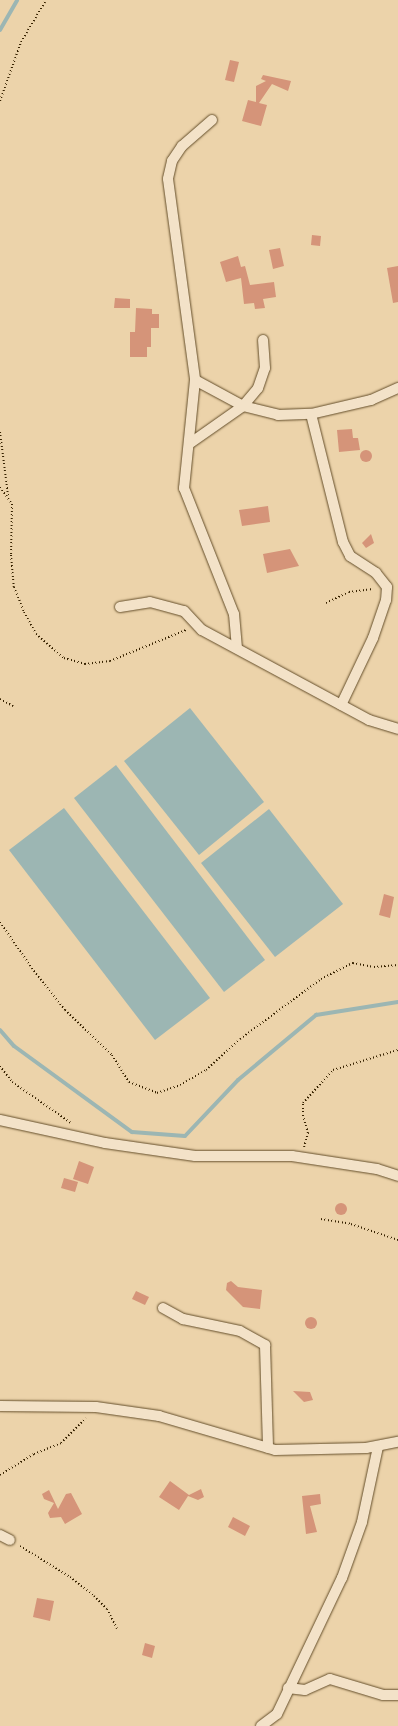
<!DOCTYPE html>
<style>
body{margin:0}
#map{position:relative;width:398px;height:1726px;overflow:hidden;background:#ecd3aa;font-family:"IM FELL French Canon",serif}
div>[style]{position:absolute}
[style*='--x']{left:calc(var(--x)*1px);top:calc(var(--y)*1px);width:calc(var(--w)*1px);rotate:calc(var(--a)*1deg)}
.water>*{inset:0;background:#9cb6b3}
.stream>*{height:4px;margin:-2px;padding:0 2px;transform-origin:2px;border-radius:2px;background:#9cb6b3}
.building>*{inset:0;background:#d59479}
.round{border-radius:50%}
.path>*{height:2px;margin-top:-1px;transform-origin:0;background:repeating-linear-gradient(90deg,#372200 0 1px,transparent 0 3.5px)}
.roads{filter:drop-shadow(0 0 1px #644e2a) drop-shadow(0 0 1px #644e2a)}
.street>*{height:10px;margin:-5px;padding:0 5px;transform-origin:5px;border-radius:5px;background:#f3e2c8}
span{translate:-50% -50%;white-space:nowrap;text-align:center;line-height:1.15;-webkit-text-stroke:5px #f3e2c8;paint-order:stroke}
</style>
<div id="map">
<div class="water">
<i style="clip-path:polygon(190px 708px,264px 802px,199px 855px,124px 761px)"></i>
<i style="clip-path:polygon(116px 765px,265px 960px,224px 992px,74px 798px)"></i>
<i style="clip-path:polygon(64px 808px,210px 998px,155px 1040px,9px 850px)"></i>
<i style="clip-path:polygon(269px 809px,343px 904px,275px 957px,201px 863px)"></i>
</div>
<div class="stream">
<i style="--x:0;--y:30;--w:34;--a:-60"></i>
<i style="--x:0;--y:1030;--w:21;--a:49"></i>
<i style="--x:14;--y:1046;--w:146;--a:36.1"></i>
<i style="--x:132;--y:1132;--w:53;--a:4.3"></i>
<i style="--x:185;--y:1136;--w:77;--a:-46.6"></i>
<i style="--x:238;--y:1080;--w:102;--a:-39.8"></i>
<i style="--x:316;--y:1015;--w:83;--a:-9"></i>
</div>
<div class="building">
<i style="clip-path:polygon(230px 60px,239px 62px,234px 82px,225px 80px)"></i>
<i style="clip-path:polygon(263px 75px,291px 81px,288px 91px,272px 84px,259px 103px,267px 105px,261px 126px,242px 121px,248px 100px,256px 102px,256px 86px,266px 81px,261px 79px)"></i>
<i style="clip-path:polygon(312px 235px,321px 236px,320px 246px,311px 245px)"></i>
<i style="clip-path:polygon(280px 248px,284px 266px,273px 269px,269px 250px)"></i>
<i style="clip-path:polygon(238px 256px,241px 267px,245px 266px,250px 285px,274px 282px,276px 297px,263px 299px,265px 308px,255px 309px,254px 303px,244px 304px,241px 278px,226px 282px,220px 262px)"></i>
<i style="clip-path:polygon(398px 266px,398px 302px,393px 303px,387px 268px)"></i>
<i style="clip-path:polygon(115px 298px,130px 299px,130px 308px,114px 308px)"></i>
<i style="clip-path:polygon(136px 308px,152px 309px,152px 314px,159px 314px,159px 328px,151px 328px,151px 347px,147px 347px,147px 357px,130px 357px,130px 332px,135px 332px)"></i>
<i style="clip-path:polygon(352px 429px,353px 438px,358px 438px,360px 450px,339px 452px,337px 430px)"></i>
<i class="round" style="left:360px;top:450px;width:12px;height:12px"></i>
<i style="clip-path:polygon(268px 506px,270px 522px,242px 526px,239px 510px)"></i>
<i style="clip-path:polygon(371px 534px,374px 543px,366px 548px,362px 543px)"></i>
<i style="clip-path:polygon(290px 549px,299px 566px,267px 573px,263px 554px)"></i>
<i style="clip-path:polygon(384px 894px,394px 897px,390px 918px,379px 915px)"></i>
<i style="clip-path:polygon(79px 1161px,94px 1167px,88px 1184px,73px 1179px)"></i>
<i style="clip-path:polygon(64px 1178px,78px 1182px,75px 1192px,61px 1188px)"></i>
<i class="round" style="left:335px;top:1203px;width:12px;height:12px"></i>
<i style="clip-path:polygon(231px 1281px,238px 1287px,262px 1290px,260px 1309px,243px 1307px,226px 1290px,227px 1283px)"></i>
<i style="clip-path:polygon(136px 1291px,149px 1297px,145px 1305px,132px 1299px)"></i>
<i class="round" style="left:305px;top:1317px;width:12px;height:12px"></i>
<i style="clip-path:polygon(293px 1391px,310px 1392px,313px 1400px,304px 1402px)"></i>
<i style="clip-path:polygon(170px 1481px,189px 1495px,201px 1489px,204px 1497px,198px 1500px,188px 1496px,179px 1510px,159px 1497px)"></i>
<i style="clip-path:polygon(49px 1490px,58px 1509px,66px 1494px,71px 1493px,82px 1514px,65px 1524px,61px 1517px,50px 1518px,48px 1513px,54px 1503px,44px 1499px,42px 1494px)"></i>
<i style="clip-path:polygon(320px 1494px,321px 1504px,310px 1506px,317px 1532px,306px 1534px,302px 1496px)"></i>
<i style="clip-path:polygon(233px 1517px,250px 1526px,245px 1536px,228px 1527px)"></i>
<i style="clip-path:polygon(37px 1598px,54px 1601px,50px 1621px,33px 1617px)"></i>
<i style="clip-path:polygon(145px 1643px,155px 1646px,152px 1658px,142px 1655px)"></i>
</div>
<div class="path">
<i style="--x:0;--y:101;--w:63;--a:-70.4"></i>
<i style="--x:21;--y:42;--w:49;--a:-59.2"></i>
<i style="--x:0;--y:432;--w:64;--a:82.8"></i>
<i style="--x:0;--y:487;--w:21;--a:55"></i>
<i style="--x:12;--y:504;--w:51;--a:91.1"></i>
<i style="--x:11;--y:555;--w:32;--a:85"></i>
<i style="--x:14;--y:587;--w:27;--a:68"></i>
<i style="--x:24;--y:612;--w:25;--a:61"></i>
<i style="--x:36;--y:634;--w:37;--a:41"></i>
<i style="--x:64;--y:658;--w:22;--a:16"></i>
<i style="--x:85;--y:664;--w:25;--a:-7"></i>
<i style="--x:110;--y:661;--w:82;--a:-22.2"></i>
<i style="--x:326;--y:603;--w:25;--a:-26"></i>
<i style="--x:349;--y:592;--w:24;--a:-7"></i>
<i style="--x:0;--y:699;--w:15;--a:28"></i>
<i style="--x:0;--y:922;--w:60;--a:55.2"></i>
<i style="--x:34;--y:971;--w:50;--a:51.5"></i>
<i style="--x:65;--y:1010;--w:65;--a:43.8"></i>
<i style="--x:112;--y:1055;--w:32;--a:58"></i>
<i style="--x:129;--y:1082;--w:30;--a:21"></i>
<i style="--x:157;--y:1093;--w:24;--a:-19"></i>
<i style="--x:180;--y:1085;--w:30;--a:-30"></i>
<i style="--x:206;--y:1070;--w:46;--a:-42.4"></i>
<i style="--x:240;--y:1039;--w:101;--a:-36.5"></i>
<i style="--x:321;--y:979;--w:36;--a:-27"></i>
<i style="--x:353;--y:963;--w:21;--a:11"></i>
<i style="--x:374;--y:967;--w:24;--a:-5"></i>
<i style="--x:0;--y:1066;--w:20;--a:53"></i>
<i style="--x:12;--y:1082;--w:72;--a:34.8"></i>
<i style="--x:304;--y:1147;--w:15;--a:-74"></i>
<i style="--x:308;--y:1133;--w:18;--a:-106"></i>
<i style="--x:303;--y:1116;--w:13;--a:-90"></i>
<i style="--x:303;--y:1103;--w:45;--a:-47.7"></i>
<i style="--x:333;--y:1070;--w:68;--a:-17.1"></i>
<i style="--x:321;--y:1219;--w:30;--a:9"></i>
<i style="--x:351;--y:1224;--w:50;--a:18.8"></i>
<i style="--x:0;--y:1475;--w:40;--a:-32"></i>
<i style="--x:34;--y:1454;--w:29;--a:-22"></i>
<i style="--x:61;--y:1443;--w:35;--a:-45"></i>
<i style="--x:20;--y:1546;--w:59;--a:31.8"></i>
<i style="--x:70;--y:1577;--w:31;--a:38"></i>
<i style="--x:94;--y:1596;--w:18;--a:45"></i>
<i style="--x:107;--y:1609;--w:22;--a:63"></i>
</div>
<div class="roads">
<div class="street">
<i style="--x:212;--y:120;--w:40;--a:139"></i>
<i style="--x:182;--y:146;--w:18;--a:124"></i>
<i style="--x:172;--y:161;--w:18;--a:103"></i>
<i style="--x:168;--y:179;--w:203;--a:82.3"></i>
<i style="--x:195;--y:380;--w:109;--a:95.8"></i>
<i style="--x:184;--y:488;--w:136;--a:68.4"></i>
<i style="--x:234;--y:614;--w:32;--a:85"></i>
<i style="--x:195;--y:380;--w:55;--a:28.4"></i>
<i style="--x:243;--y:406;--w:36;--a:14"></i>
<i style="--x:278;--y:415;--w:33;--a:-2"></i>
<i style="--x:311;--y:414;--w:62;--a:-13.1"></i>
<i style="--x:371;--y:400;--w:30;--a:-24"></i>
<i style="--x:311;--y:414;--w:132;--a:76"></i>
<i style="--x:343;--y:542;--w:16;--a:63"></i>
<i style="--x:350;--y:556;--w:31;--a:33"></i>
<i style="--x:376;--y:573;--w:18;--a:52"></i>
<i style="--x:387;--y:587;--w:13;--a:94"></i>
<i style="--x:386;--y:600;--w:40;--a:108.9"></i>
<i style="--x:373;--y:638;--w:74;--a:115.5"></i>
<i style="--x:189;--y:444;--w:66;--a:-35.1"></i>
<i style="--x:243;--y:406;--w:23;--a:-50"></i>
<i style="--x:258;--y:388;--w:21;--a:-71"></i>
<i style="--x:265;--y:368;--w:28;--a:-94"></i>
<i style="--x:120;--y:607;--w:30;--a:-9"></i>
<i style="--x:150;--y:602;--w:35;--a:15"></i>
<i style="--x:184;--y:611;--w:26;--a:47"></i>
<i style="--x:202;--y:630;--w:190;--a:28.3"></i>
<i style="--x:369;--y:720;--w:30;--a:17"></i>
<i style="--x:0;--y:1120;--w:107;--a:12.4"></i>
<i style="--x:105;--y:1143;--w:91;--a:8.2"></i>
<i style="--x:195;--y:1156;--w:97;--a:0"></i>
<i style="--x:292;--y:1156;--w:86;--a:8.7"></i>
<i style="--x:377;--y:1169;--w:22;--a:18"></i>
<i style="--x:163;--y:1308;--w:23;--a:29"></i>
<i style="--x:183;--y:1319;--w:58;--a:11.9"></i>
<i style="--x:240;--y:1331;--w:29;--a:29"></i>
<i style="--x:265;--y:1345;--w:103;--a:88.3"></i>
<i style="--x:0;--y:1406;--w:96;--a:0.6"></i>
<i style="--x:96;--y:1407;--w:64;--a:8.1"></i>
<i style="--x:159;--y:1416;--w:121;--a:16.3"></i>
<i style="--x:275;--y:1450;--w:91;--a:-1.3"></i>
<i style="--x:366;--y:1448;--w:33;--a:-11"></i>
<i style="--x:0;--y:1535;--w:11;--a:27"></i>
<i style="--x:288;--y:1688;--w:17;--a:7"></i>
<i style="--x:305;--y:1690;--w:27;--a:-24"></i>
<i style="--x:330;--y:1679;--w:55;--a:16.8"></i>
<i style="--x:383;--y:1695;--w:15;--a:0"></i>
<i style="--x:261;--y:1726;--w:20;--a:-37"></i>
<i style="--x:277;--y:1714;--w:151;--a:-64.5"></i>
<i style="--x:342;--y:1578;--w:59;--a:-70.3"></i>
<i style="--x:362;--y:1522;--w:77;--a:-78"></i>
</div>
</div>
</div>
